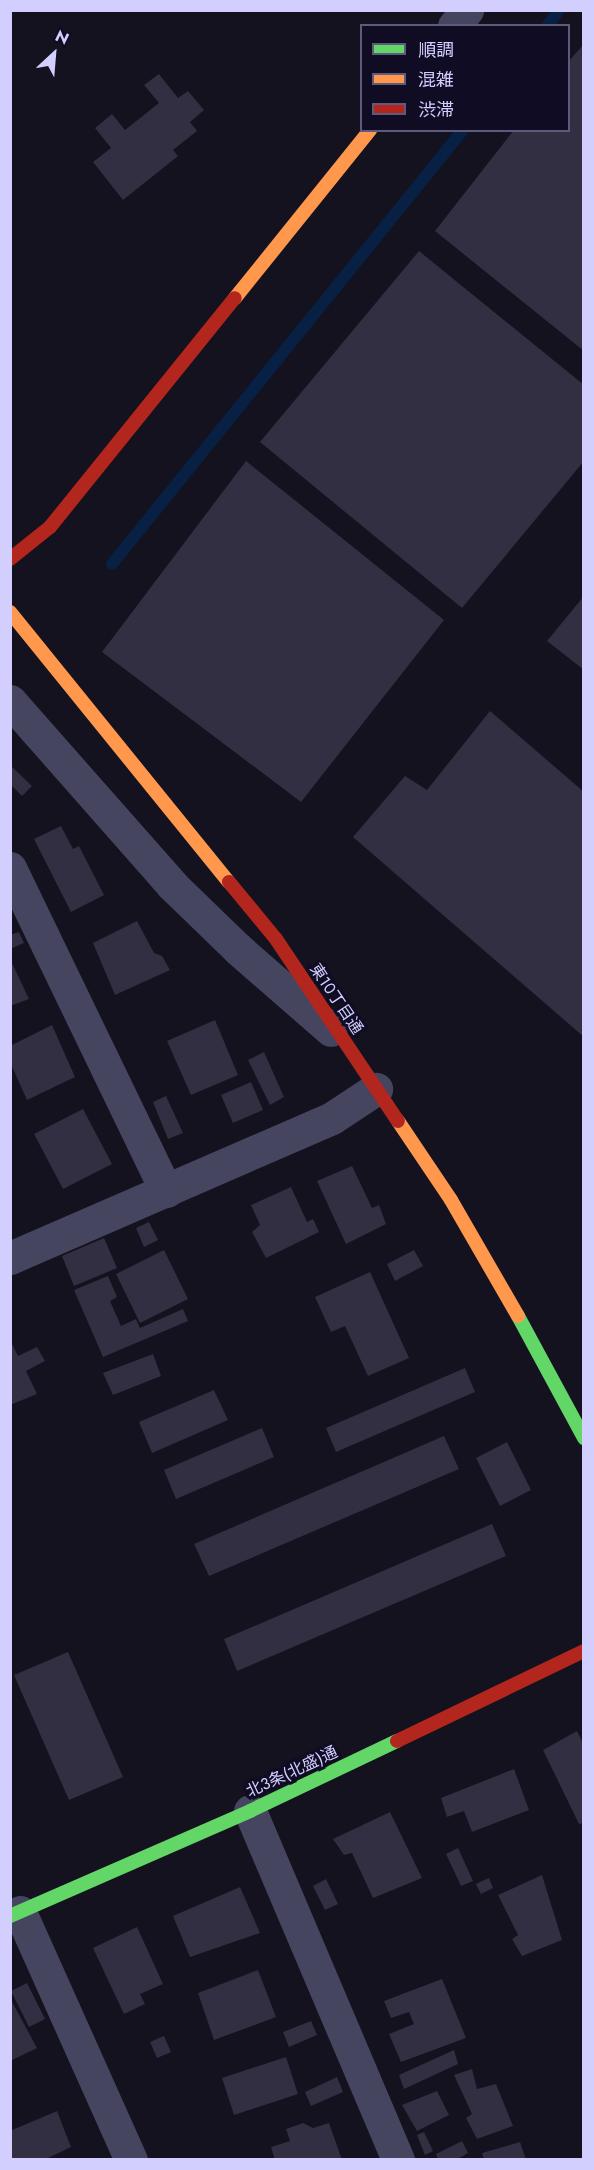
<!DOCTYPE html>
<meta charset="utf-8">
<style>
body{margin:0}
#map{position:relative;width:594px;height:2170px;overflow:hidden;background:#13121e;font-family:Jost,"Noto Sans JP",sans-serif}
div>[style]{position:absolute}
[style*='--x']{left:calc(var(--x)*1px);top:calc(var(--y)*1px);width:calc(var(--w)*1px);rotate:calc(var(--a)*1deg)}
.stream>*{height:12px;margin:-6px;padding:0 6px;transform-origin:6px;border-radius:6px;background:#072044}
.building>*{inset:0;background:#312f41}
.street>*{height:33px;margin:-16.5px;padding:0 16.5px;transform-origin:16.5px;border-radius:16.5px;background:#454560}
.fast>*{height:14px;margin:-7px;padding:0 7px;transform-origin:7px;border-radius:7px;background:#63d668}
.slow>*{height:14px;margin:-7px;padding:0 7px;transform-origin:7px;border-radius:7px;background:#ff974d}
.jam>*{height:14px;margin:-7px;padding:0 7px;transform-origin:7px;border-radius:7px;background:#b3261e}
span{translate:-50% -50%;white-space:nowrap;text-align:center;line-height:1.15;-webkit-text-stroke:6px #0f0c24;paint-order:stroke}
.street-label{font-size:16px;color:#d2cfff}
.frame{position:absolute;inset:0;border:12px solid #d2cfff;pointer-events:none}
.legend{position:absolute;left:360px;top:24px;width:210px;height:108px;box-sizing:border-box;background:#0f0c24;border:2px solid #5d5a7c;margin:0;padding:8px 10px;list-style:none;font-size:18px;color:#d2cfff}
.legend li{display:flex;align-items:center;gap:12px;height:30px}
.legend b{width:30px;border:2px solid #5d5a7c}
.north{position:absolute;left:24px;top:24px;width:60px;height:60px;-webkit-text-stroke:4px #0f0c24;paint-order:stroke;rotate:26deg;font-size:16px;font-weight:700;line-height:24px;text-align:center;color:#d2cfff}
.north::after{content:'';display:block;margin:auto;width:21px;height:27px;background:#d2cfff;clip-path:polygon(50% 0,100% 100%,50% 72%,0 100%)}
</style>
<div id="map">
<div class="stream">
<i style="--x:547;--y:26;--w:20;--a:-53"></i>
<i style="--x:112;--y:564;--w:558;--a:-51.04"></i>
</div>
<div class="building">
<i style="clip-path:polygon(584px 44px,584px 351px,435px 231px,514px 130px,568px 130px,568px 62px)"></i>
<i style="clip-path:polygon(159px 74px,178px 98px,188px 91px,204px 110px,190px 122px,197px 131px,173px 150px,178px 156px,123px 200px,93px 162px,111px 148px,95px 128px,112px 114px,125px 130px,159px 103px,144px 85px)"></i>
<i style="clip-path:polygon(419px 251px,584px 385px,584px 461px,462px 608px,260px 442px)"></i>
<i style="clip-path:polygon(246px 461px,444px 620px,301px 802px,102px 652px)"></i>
<i style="clip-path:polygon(584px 596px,584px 670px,547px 641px)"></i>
<i style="clip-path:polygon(490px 711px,584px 792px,584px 1037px,353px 837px,405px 776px,427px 790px)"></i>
<i style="clip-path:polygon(10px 765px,32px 786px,22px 796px,10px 784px)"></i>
<i style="clip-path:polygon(61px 826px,73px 849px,79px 846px,104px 895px,71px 912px,34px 839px)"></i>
<i style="clip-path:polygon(137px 921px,154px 953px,162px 956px,170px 970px,115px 995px,93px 943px)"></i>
<i style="clip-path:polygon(19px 932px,24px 943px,10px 949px,10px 935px)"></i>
<i style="clip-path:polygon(10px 959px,29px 999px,10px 1006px)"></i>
<i style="clip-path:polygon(215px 1020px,238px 1075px,191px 1095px,167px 1041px)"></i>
<i style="clip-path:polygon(52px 1025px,75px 1077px,27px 1100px,10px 1062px,10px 1046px)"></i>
<i style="clip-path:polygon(264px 1052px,284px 1097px,270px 1105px,248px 1060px)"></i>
<i style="clip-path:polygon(251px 1082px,263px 1110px,233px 1123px,221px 1095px)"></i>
<i style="clip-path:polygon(166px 1096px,183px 1133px,168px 1139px,153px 1102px)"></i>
<i style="clip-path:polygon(83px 1109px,112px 1164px,63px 1189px,34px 1134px)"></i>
<i style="clip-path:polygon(352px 1166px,372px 1208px,379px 1205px,386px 1224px,346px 1244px,317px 1181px)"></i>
<i style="clip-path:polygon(291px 1187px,307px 1222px,313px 1219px,319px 1232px,266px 1258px,252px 1232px,260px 1225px,251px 1205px)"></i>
<i style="clip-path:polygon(149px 1222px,158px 1240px,144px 1247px,136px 1228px)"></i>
<i style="clip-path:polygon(104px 1238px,117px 1268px,74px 1286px,62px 1256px)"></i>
<i style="clip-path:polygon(164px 1250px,188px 1299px,140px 1323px,116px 1274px)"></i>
<i style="clip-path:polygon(414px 1250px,423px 1266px,395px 1281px,387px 1264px)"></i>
<i style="clip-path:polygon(370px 1272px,409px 1358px,368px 1376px,345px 1326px,331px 1332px,315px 1297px)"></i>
<i style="clip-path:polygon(108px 1276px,117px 1297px,110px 1301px,121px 1326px,136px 1319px,140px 1328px,183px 1309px,188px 1321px,103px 1357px,74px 1290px)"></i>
<i style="clip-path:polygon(10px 1340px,18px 1356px,37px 1347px,45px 1361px,26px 1371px,37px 1394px,10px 1405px)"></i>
<i style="clip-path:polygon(153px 1354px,161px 1376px,113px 1395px,103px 1373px)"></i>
<i style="clip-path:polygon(465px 1368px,475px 1392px,336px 1452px,326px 1428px)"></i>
<i style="clip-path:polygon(214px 1390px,228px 1420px,152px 1453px,139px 1422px)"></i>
<i style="clip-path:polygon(262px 1428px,274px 1457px,176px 1499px,164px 1470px)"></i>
<i style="clip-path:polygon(444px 1436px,459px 1469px,209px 1576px,194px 1544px)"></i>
<i style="clip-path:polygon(507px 1442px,531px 1490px,500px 1506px,476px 1458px)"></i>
<i style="clip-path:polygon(492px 1524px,506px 1556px,237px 1671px,224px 1639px)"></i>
<i style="clip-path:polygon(68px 1652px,123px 1777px,69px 1800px,14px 1675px)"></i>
<i style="clip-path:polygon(577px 1731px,584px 1745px,584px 1823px,579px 1824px,543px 1750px)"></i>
<i style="clip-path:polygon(514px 1769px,529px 1810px,472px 1832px,464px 1811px,447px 1817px,441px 1798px)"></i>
<i style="clip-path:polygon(390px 1812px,422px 1878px,373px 1898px,352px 1853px,344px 1855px,333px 1839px)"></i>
<i style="clip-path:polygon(458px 1848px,473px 1881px,461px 1886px,446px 1854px)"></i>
<i style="clip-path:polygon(542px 1875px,562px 1940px,522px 1956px,512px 1939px,518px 1935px,498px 1895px)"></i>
<i style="clip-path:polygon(489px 1878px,493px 1888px,481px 1894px,476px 1884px)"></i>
<i style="clip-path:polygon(326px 1879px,338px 1904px,325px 1910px,313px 1886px)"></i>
<i style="clip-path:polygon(240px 1887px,260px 1933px,190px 1957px,173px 1916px)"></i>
<i style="clip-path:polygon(137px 1927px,163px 1984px,140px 1994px,145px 2004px,124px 2014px,93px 1948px)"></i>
<i style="clip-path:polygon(258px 1970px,276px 2017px,214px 2040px,198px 1993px)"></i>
<i style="clip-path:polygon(442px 1979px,466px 2038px,401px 2062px,389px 2034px,414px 2024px,409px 2012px,391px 2018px,384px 2001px)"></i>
<i style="clip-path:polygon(27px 1983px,45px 2019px,29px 2027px,11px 1991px)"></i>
<i style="clip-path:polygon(10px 1998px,37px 2048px,10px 2061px)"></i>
<i style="clip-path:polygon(311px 2021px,317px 2035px,289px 2047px,283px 2032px)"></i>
<i style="clip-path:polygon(164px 2036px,171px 2052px,157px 2058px,150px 2042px)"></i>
<i style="clip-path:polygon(454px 2050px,458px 2064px,404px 2089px,399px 2075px)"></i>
<i style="clip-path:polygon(286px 2057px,298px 2094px,234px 2115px,222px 2078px)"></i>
<i style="clip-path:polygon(472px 2069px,477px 2089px,496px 2084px,513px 2126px,477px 2139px,466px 2118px,472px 2114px,454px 2075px)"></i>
<i style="clip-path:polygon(337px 2077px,343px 2092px,311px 2106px,305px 2092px)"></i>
<i style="clip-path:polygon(437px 2091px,449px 2115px,417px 2131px,402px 2105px)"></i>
<i style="clip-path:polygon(57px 2111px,71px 2147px,44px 2160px,10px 2160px,10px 2131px)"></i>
<i style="clip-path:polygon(303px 2123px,313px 2128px,329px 2123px,342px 2160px,275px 2160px,271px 2147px,290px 2141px,286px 2129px)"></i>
<i style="clip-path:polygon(424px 2132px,433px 2151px,425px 2155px,417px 2135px)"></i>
<i style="clip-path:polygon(462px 2141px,468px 2153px,456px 2160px,438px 2160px,436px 2154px)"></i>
<i style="clip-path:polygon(520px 2142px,526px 2160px,484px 2160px,482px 2153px)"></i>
</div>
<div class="street">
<i style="--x:454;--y:26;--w:21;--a:-51"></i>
<i style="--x:10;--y:701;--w:245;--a:48.6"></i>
<i style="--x:172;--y:885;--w:92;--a:44.1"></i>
<i style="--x:238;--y:949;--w:123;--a:41.1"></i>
<i style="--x:10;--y:868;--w:359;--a:64.2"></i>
<i style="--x:10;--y:1258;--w:351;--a:-23.5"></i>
<i style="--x:332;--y:1118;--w:53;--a:-33.4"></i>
<i style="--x:250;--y:1811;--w:379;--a:67"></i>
<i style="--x:20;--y:1912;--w:272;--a:65.9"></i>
</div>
<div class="fast">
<i style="--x:518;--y:1316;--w:139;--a:61.6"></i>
<i style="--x:10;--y:1916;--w:262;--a:-23.6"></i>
<i style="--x:250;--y:1811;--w:163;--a:-25.5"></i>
</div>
<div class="slow">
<i style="--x:235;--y:298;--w:216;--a:-51.2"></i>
<i style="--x:10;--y:612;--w:348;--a:51"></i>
<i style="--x:398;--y:1121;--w:95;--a:56.1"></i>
<i style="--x:451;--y:1200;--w:134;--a:60"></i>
</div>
<div class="jam">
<i style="--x:10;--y:559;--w:51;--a:-38.7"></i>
<i style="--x:50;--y:527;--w:294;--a:-51.1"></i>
<i style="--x:229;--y:882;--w:74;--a:50.5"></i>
<i style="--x:276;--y:939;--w:219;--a:56.2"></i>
<i style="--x:397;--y:1741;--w:208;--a:-25.7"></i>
</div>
<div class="street-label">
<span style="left:336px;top:999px;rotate:56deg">東10丁目通</span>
<span style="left:292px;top:1772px;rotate:-25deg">北3条(北盛)通</span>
</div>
<div class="frame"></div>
<ul class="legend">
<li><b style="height:8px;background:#63d668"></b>順調</li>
<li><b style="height:8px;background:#ff974d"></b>混雑</li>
<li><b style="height:8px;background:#b3261e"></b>渋滞</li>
</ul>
<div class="north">N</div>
</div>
